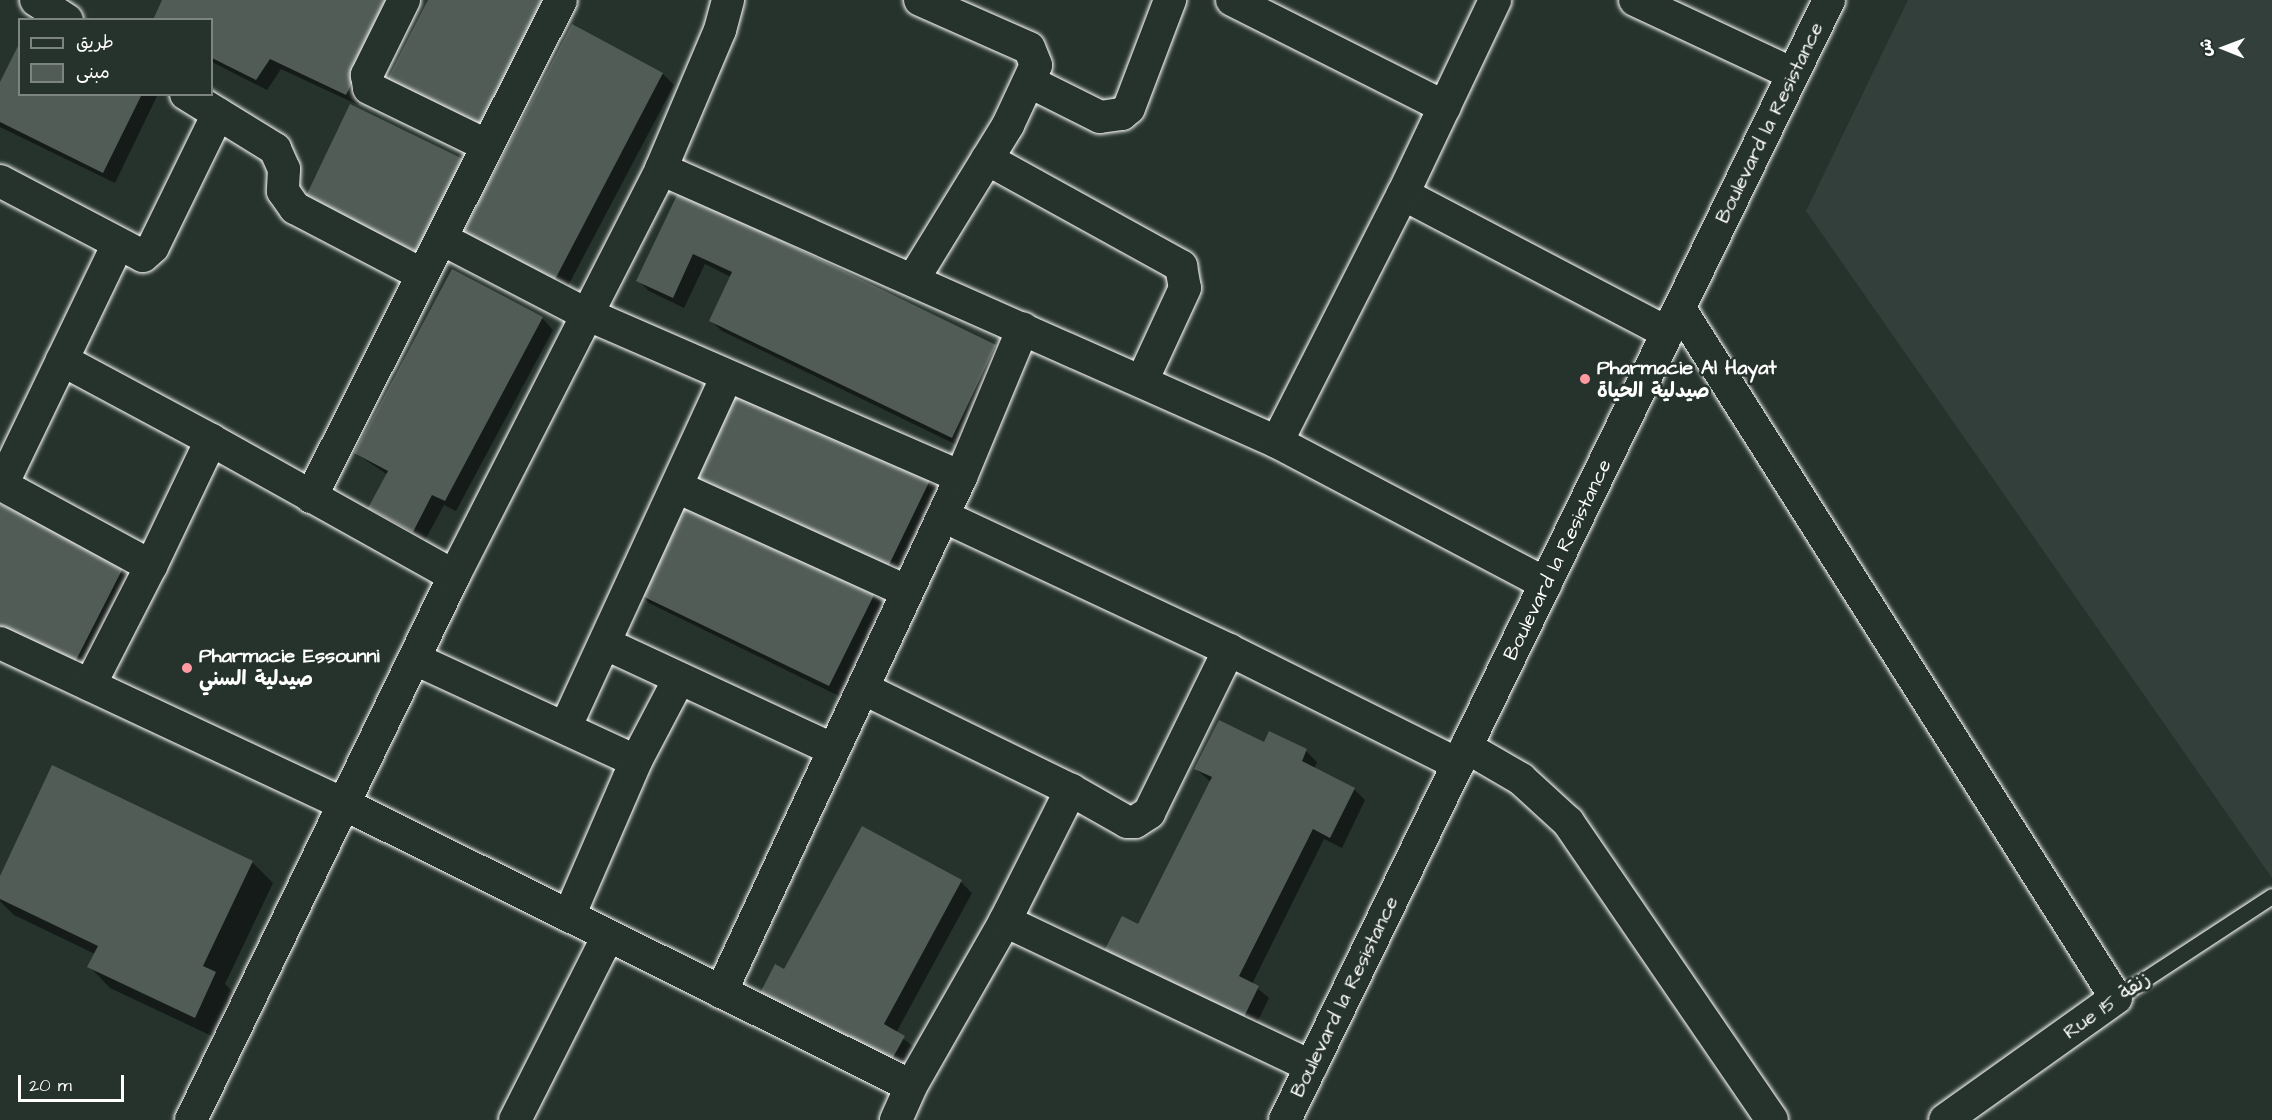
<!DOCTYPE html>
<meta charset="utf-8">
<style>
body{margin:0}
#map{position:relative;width:2272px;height:1120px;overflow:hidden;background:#26332d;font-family:"Architects Daughter","Playpen Sans Arabic",sans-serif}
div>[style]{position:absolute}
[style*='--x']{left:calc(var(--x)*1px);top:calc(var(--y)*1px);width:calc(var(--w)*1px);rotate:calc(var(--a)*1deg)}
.built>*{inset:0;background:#333f3a}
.shadow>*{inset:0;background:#0007}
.building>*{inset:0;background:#515c57}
.roads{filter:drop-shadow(0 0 2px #fff) drop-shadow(0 0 2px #fff)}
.lane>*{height:15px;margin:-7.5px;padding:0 7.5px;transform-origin:7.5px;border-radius:7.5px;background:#26332d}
.street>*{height:32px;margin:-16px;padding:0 16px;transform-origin:16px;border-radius:16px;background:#26332d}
.dots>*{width:16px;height:16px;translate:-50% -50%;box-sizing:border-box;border:3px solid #26332d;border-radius:50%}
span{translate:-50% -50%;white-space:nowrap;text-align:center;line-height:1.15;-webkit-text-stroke:5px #26332d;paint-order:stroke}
.street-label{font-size:20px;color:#fff}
.poi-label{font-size:20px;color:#fff;font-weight:700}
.left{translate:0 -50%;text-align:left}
.legend{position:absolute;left:18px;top:18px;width:195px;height:78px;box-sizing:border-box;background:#26332d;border:2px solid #7d8581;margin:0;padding:8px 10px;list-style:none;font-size:18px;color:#fff}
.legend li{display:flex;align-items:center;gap:12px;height:30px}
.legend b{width:30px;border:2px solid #7d8581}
.north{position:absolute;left:2194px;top:18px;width:60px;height:60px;-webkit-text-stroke:4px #26332d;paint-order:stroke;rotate:271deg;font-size:16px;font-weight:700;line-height:24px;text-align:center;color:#fff}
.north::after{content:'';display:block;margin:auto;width:21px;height:27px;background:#fff;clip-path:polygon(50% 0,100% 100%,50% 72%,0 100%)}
.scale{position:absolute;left:18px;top:1075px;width:106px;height:27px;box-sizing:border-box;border:3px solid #fff;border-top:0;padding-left:8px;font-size:18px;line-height:21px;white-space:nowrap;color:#fff;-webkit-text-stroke:4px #26332d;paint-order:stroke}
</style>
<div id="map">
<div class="built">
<i style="clip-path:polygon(1908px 0,2272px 0,2272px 878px,1806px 211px)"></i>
</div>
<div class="shadow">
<i style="clip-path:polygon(164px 0,403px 13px,358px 105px,281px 69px,267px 90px,212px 62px,212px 20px)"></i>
<i style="clip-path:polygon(573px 26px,663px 74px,674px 85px,560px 301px,471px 253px)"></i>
<i style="clip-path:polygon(0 86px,20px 94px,158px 94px,115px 183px,0 127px)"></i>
<i style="clip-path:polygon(462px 161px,473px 172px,430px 263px,318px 208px)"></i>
<i style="clip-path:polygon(680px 193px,995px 346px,1006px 357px,963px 448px,722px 331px,710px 320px,731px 277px,705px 264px,684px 308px,649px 291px,638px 280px)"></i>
<i style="clip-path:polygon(542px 318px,553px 330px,456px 511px,444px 505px,424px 542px,381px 519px,370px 508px,388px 475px,355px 453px)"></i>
<i style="clip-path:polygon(930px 479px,941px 490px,897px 581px,705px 487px)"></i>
<i style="clip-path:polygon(0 505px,123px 567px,134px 578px,84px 678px)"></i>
<i style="clip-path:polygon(638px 592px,874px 595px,885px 606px,841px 697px,649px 603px)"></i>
<i style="clip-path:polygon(1270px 733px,1306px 751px,1317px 762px,1314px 769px,1354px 789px,1365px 800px,1342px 848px,1324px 839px,1252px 984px,1269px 998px,1253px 1031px,1138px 926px,1211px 782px,1196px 769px,1265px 744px)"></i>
<i style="clip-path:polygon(252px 862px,273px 883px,225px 984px,236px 995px,216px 1038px,110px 988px,89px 966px,95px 954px,14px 915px,0 901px,0 879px)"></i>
<i style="clip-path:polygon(961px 882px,972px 893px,896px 1033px,915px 1048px,898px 1078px,784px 971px)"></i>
</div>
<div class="building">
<i style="clip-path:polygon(162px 0,393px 0,346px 95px,270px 59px,256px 80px,212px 58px,212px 20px,153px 20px)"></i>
<i style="clip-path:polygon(428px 0,544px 0,477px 132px,385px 84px)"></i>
<i style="clip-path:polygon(572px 24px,663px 73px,549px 291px,458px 242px)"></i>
<i style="clip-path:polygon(20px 42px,20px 94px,142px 94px,103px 173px,0 122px,0 82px)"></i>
<i style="clip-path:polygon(350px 104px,463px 159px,418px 253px,305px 198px)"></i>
<i style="clip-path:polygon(679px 191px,996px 345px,952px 438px,709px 321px,732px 272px,693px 254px,673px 298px,636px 281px)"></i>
<i style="clip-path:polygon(452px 269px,543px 317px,445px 501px,432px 495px,413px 532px,368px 508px,388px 471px,354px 453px)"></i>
<i style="clip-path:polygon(738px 384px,931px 478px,886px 571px,692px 477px)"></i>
<i style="clip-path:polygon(681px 499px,875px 593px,829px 686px,636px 593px)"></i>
<i style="clip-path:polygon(0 504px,124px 566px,72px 668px,0 632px)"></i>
<i style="clip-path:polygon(1219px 720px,1264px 742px,1269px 731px,1307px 749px,1302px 761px,1355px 788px,1330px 838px,1313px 829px,1239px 976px,1259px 986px,1242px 1021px,1103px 953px,1122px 916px,1138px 924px,1212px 777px,1194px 769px)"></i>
<i style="clip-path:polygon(52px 765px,253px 861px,203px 966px,216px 972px,195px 1018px,87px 967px,98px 946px,0 899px,0 876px)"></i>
<i style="clip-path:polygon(862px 826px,962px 880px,884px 1024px,905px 1036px,887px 1068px,758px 997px,775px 964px,784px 969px)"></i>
</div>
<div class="roads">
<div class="lane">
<i style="--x:2116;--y:998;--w:186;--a:-33.2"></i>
</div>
<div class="street">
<i style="--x:36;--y:0;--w:37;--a:33"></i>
<i style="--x:404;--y:0;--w:84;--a:116.3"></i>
<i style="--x:367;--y:75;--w:13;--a:81"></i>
<i style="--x:369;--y:88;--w:132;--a:26"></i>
<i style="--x:1232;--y:0;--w:238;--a:26.7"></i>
<i style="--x:1635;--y:0;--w:174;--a:25.1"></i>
<i style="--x:1030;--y:82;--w:78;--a:26.6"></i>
<i style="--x:1100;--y:117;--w:22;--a:-8"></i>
<i style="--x:1122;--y:114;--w:9;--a:-41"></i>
<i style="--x:1129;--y:108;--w:116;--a:-69.2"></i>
<i style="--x:186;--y:94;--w:105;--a:31.7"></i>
<i style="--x:275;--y:149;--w:22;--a:66"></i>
<i style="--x:284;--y:169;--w:22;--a:93"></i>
<i style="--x:283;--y:191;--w:21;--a:55"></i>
<i style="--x:295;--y:208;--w:144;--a:27.6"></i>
<i style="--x:987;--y:159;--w:222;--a:28.9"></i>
<i style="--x:1181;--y:266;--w:22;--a:80"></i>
<i style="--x:1185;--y:288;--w:102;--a:114.8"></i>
<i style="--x:661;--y:169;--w:674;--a:23.9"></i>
<i style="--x:1277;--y:442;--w:304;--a:27.8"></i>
<i style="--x:0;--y:181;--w:161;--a:27.7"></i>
<i style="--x:143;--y:256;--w:13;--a:-42"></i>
<i style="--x:153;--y:247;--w:148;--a:-64"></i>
<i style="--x:1403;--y:194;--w:299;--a:27.7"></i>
<i style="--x:442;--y:239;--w:160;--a:27.5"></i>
<i style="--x:584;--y:313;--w:411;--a:23.5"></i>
<i style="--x:914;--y:278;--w:180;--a:-58.4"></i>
<i style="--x:1008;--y:125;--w:66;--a:-65"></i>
<i style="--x:1036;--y:65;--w:18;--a:-112"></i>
<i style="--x:1029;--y:48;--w:119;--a:-156.2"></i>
<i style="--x:1680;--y:309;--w:815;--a:57.67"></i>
<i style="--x:2116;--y:998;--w:210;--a:144.5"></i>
<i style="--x:62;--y:360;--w:169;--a:28.2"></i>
<i style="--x:1277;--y:442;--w:278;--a:-63.1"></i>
<i style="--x:1403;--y:194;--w:215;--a:-64.6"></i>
<i style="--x:0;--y:484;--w:172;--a:28.5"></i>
<i style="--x:151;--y:566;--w:140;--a:-64.5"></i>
<i style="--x:211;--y:440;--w:278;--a:29.2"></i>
<i style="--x:2;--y:485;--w:265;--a:-64.3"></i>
<i style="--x:677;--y:487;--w:252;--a:24.4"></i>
<i style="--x:311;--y:497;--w:556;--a:-63.3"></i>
<i style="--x:943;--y:516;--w:316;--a:25.1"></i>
<i style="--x:1229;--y:650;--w:256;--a:26.5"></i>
<i style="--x:0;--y:643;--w:380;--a:25.1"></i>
<i style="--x:344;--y:804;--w:633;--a:26.44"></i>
<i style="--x:606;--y:644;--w:251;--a:24.9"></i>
<i style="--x:415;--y:659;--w:243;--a:24.8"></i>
<i style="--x:90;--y:685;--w:134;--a:-62.9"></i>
<i style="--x:864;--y:689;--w:230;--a:26"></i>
<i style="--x:1071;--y:790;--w:64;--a:29.7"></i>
<i style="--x:1127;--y:822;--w:8;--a:0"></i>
<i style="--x:1135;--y:822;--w:17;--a:-33"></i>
<i style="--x:1149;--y:813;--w:182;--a:-63.9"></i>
<i style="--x:566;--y:726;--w:385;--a:-65.3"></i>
<i style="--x:1466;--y:747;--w:64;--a:30.2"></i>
<i style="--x:1521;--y:779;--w:64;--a:42.5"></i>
<i style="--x:1568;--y:822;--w:361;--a:55.6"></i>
<i style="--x:569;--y:916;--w:169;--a:-66.6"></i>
<i style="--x:636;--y:761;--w:93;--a:-62.3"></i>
<i style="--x:1005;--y:921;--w:339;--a:25.4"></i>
<i style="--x:721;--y:992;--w:568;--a:-65.01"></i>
<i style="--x:961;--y:477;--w:161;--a:-67.4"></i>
<i style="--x:191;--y:1120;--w:604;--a:-64.2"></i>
<i style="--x:454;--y:576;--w:457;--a:-63"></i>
<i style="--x:661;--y:169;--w:151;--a:-67"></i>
<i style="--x:720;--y:30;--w:31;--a:-75"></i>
<i style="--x:515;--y:1120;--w:206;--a:-63.2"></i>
<i style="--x:896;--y:1120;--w:37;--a:-66"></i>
<i style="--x:911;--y:1086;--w:190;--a:-60.3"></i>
<i style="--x:1005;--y:921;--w:147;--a:-63.3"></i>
<i style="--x:1285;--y:1120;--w:1245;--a:-64.09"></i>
</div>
</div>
<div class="dots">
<i style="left:1585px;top:379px;background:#ff9aa2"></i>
<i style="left:187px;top:668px;background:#ff9aa2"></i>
</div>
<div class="street-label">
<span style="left:1770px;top:123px;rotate:-64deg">Boulevard la Resistance</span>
<span style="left:1558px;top:560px;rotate:-64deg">Boulevard la Resistance</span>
<span style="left:1345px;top:997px;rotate:-64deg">Boulevard la Resistance</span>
<span style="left:2107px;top:1006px;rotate:-35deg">Rue 15 زنقة</span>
</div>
<div class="poi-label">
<span class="left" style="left:1597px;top:380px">Pharmacie Al Hayat<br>صيدلية الحياة</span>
<span class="left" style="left:199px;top:668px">Pharmacie Essounni<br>صيدلية السني</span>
</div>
<ul class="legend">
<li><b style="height:8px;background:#26332d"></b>طريق</li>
<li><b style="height:16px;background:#515c57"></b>مبنى</li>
</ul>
<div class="north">ش</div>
<div class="scale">20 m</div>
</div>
